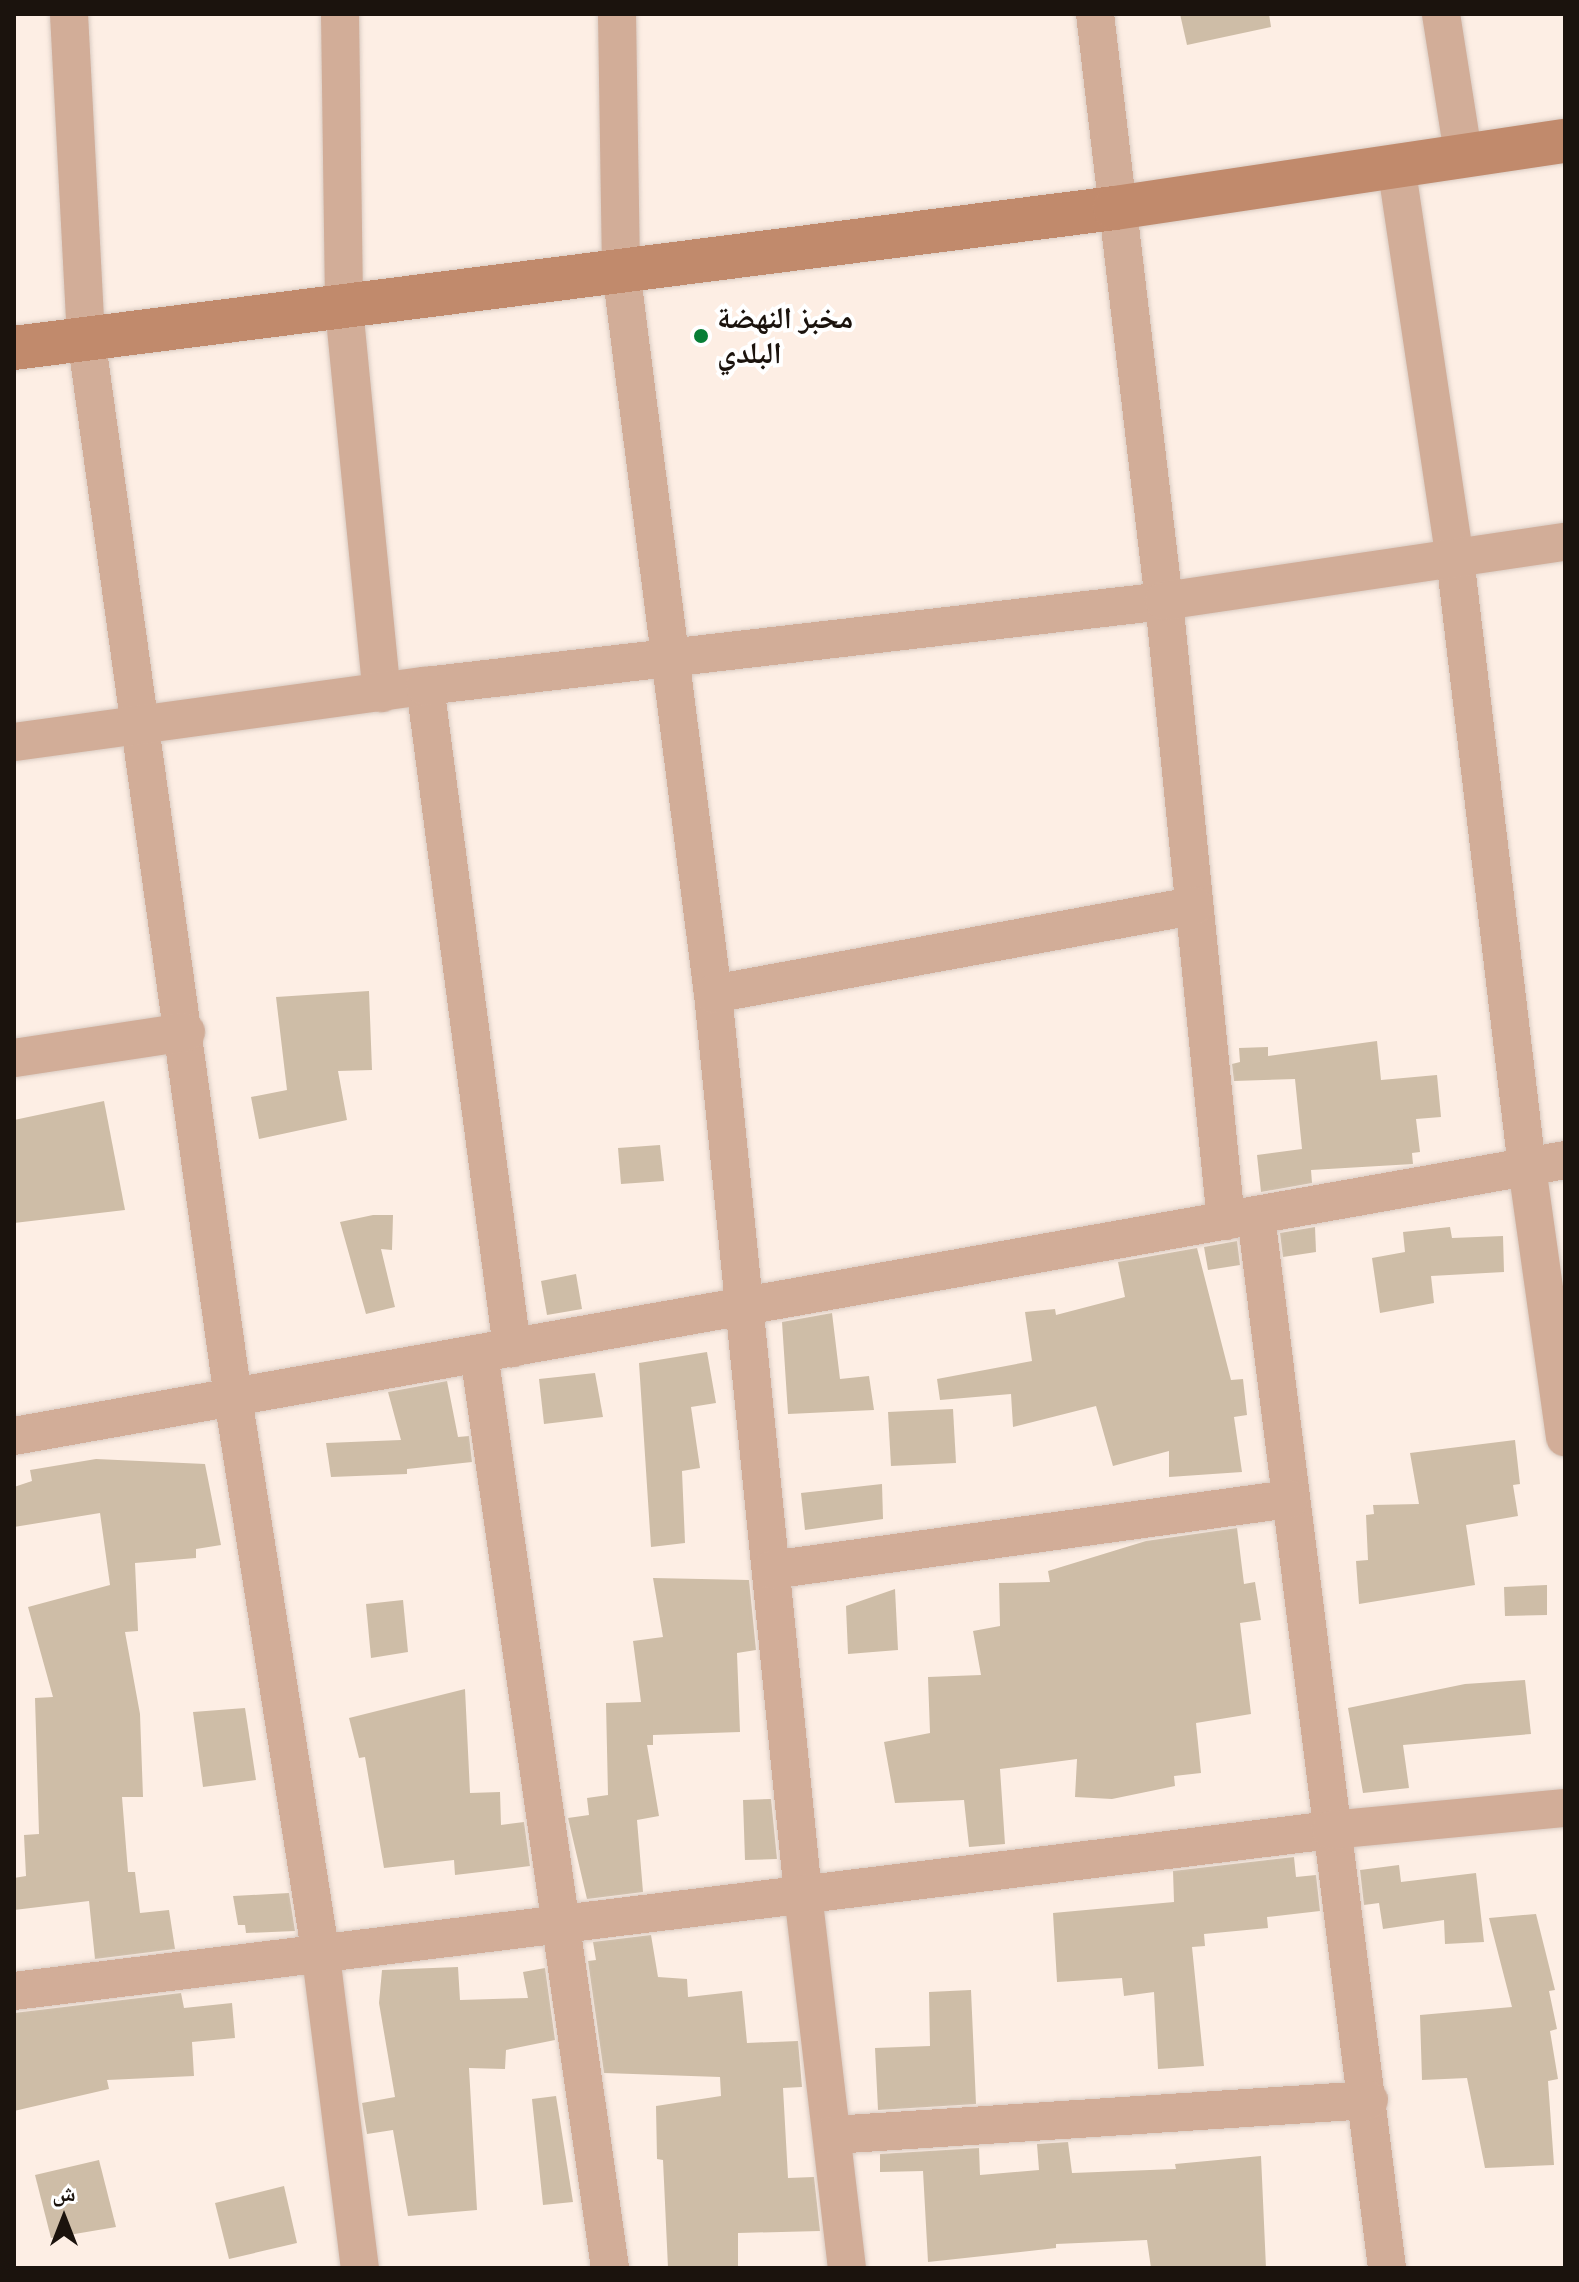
<!DOCTYPE html>
<meta charset="utf-8">
<style>
body{margin:0}
#map{position:relative;width:1579px;height:2282px;overflow:hidden;background:#fdeee4;font-family:Signika,"Noto Naskh Arabic",sans-serif}
div>[style]{position:absolute}
[style*='--x']{left:calc(var(--x)*1px);top:calc(var(--y)*1px);width:calc(var(--w)*1px);rotate:calc(var(--a)*1deg)}
.building>*{inset:0;background:#cebda7}
.roads{filter:drop-shadow(0 0 2px #d9cbc2) drop-shadow(0 0 2px #d9cbc2)}
.street>*{height:38px;margin:-19px;padding:0 19px;transform-origin:19px;border-radius:19px;background:#d2ad98}
.secondary>*{height:44px;margin:-22px;padding:0 22px;transform-origin:22px;border-radius:22px;background:#c18a6c}
.dots>*{width:22px;height:22px;translate:-50% -50%;box-sizing:border-box;border:4px solid #fff;border-radius:50%}
span{translate:-50% -50%;white-space:nowrap;text-align:center;line-height:1.15;-webkit-text-stroke:8px #fff;paint-order:stroke}
.poi-label{font-size:30px;color:#1b130d;font-weight:700}
.left{translate:0 -50%;text-align:left}
.frame{position:absolute;inset:0;border:16px solid #1b130d;pointer-events:none}
.north{position:absolute;left:24px;top:2178px;width:80px;height:80px;-webkit-text-stroke:6px #fff;paint-order:stroke;rotate:0deg;font-size:22px;font-weight:700;line-height:32px;text-align:center;color:#1b130d}
.north::after{content:'';display:block;margin:auto;width:28px;height:36px;background:#1b130d;clip-path:polygon(50% 0,100% 100%,50% 72%,0 100%)}
</style>
<div id="map">
<div class="building">
<i style="clip-path:polygon(1180px 14px,1269px 14px,1271px 27px,1187px 45px)"></i>
<i style="clip-path:polygon(369px 991px,372px 1070px,338px 1071px,347px 1120px,259px 1139px,251px 1097px,287px 1090px,276px 997px)"></i>
<i style="clip-path:polygon(1377px 1041px,1381px 1080px,1437px 1075px,1441px 1117px,1416px 1119px,1420px 1152px,1412px 1153px,1413px 1164px,1311px 1170px,1312px 1183px,1261px 1192px,1257px 1155px,1302px 1149px,1295px 1079px,1234px 1081px,1232px 1064px,1240px 1062px,1239px 1048px,1268px 1047px,1268px 1056px)"></i>
<i style="clip-path:polygon(104px 1101px,125px 1210px,14px 1223px,14px 1120px)"></i>
<i style="clip-path:polygon(660px 1145px,664px 1181px,621px 1184px,618px 1148px)"></i>
<i style="clip-path:polygon(373px 1215px,393px 1215px,392px 1250px,381px 1249px,395px 1307px,366px 1314px,340px 1222px)"></i>
<i style="clip-path:polygon(1315px 1227px,1316px 1252px,1283px 1257px,1280px 1233px)"></i>
<i style="clip-path:polygon(1450px 1227px,1452px 1238px,1503px 1236px,1504px 1272px,1431px 1276px,1434px 1303px,1380px 1313px,1372px 1258px,1405px 1252px,1403px 1232px)"></i>
<i style="clip-path:polygon(1237px 1241px,1240px 1265px,1208px 1270px,1204px 1247px)"></i>
<i style="clip-path:polygon(1197px 1248px,1231px 1380px,1243px 1379px,1247px 1415px,1234px 1417px,1242px 1472px,1169px 1477px,1169px 1451px,1113px 1466px,1096px 1406px,1013px 1427px,1011px 1394px,940px 1400px,937px 1379px,1032px 1361px,1025px 1312px,1055px 1309px,1056px 1315px,1125px 1297px,1118px 1262px)"></i>
<i style="clip-path:polygon(576px 1274px,582px 1309px,547px 1315px,541px 1281px)"></i>
<i style="clip-path:polygon(832px 1313px,840px 1379px,869px 1376px,874px 1410px,788px 1414px,782px 1322px)"></i>
<i style="clip-path:polygon(707px 1352px,716px 1403px,691px 1407px,700px 1468px,682px 1471px,685px 1543px,651px 1547px,639px 1363px)"></i>
<i style="clip-path:polygon(595px 1373px,603px 1417px,544px 1424px,539px 1379px)"></i>
<i style="clip-path:polygon(447px 1381px,458px 1437px,469px 1436px,472px 1462px,407px 1469px,407px 1474px,331px 1477px,326px 1443px,401px 1440px,388px 1392px)"></i>
<i style="clip-path:polygon(953px 1409px,956px 1463px,891px 1466px,888px 1412px)"></i>
<i style="clip-path:polygon(1515px 1440px,1520px 1484px,1513px 1485px,1518px 1516px,1466px 1525px,1475px 1585px,1359px 1604px,1356px 1561px,1368px 1560px,1366px 1515px,1374px 1514px,1373px 1505px,1419px 1504px,1410px 1453px)"></i>
<i style="clip-path:polygon(96px 1459px,205px 1464px,221px 1545px,196px 1549px,196px 1558px,135px 1563px,138px 1631px,125px 1632px,140px 1714px,143px 1797px,122px 1797px,128px 1872px,135px 1872px,140px 1913px,169px 1910px,175px 1949px,95px 1959px,89px 1901px,14px 1910px,14px 1878px,26px 1876px,24px 1835px,39px 1834px,35px 1698px,53px 1697px,28px 1607px,110px 1585px,100px 1513px,14px 1527px,14px 1487px,32px 1481px,30px 1470px)"></i>
<i style="clip-path:polygon(882px 1484px,883px 1519px,805px 1530px,801px 1493px)"></i>
<i style="clip-path:polygon(1237px 1528px,1244px 1584px,1255px 1582px,1261px 1620px,1240px 1623px,1251px 1714px,1196px 1723px,1201px 1773px,1174px 1776px,1175px 1786px,1112px 1799px,1075px 1797px,1077px 1759px,1000px 1769px,1005px 1844px,969px 1847px,964px 1800px,895px 1803px,884px 1742px,930px 1733px,928px 1677px,981px 1675px,973px 1631px,1000px 1626px,999px 1583px,1050px 1582px,1048px 1571px,1146px 1541px)"></i>
<i style="clip-path:polygon(653px 1578px,749px 1580px,756px 1650px,737px 1653px,740px 1732px,653px 1735px,653px 1745px,647px 1745px,659px 1816px,637px 1820px,643px 1892px,587px 1899px,568px 1818px,589px 1815px,587px 1798px,608px 1795px,606px 1703px,641px 1702px,633px 1641px,663px 1637px)"></i>
<i style="clip-path:polygon(1547px 1585px,1547px 1615px,1505px 1616px,1504px 1587px)"></i>
<i style="clip-path:polygon(895px 1589px,898px 1650px,848px 1654px,846px 1606px)"></i>
<i style="clip-path:polygon(403px 1600px,408px 1652px,371px 1658px,366px 1604px)"></i>
<i style="clip-path:polygon(1525px 1680px,1531px 1734px,1403px 1745px,1409px 1788px,1363px 1793px,1348px 1708px,1465px 1684px)"></i>
<i style="clip-path:polygon(465px 1689px,470px 1793px,500px 1792px,501px 1825px,524px 1822px,530px 1866px,455px 1875px,454px 1860px,384px 1868px,365px 1757px,359px 1758px,349px 1718px)"></i>
<i style="clip-path:polygon(245px 1708px,256px 1780px,203px 1787px,193px 1712px)"></i>
<i style="clip-path:polygon(771px 1799px,777px 1859px,745px 1860px,743px 1800px)"></i>
<i style="clip-path:polygon(1294px 1857px,1296px 1877px,1316px 1875px,1320px 1911px,1267px 1917px,1268px 1928px,1204px 1934px,1205px 1946px,1192px 1947px,1204px 2066px,1158px 2069px,1154px 1992px,1124px 1996px,1122px 1978px,1057px 1982px,1053px 1913px,1174px 1902px,1173px 1871px)"></i>
<i style="clip-path:polygon(1399px 1865px,1401px 1882px,1476px 1873px,1484px 1942px,1445px 1944px,1444px 1920px,1383px 1929px,1379px 1903px,1364px 1905px,1360px 1870px)"></i>
<i style="clip-path:polygon(289px 1893px,295px 1931px,246px 1933px,245px 1925px,238px 1925px,233px 1896px)"></i>
<i style="clip-path:polygon(1536px 1914px,1555px 1990px,1549px 1991px,1557px 2029px,1550px 2031px,1558px 2079px,1548px 2081px,1554px 2165px,1485px 2168px,1467px 2078px,1422px 2080px,1420px 2015px,1512px 2007px,1489px 1918px)"></i>
<i style="clip-path:polygon(651px 1935px,658px 1977px,687px 1979px,688px 1997px,742px 1991px,747px 2043px,798px 2041px,802px 2087px,783px 2088px,788px 2178px,814px 2177px,820px 2231px,738px 2233px,738px 2268px,668px 2268px,663px 2160px,657px 2159px,656px 2106px,721px 2096px,720px 2077px,604px 2073px,588px 1961px,596px 1960px,593px 1942px)"></i>
<i style="clip-path:polygon(458px 1967px,460px 2000px,528px 1998px,523px 1972px,545px 1968px,555px 2040px,506px 2050px,505px 2069px,469px 2068px,477px 2210px,408px 2216px,393px 2130px,367px 2134px,362px 2103px,395px 2097px,379px 2003px,382px 1970px)"></i>
<i style="clip-path:polygon(971px 1990px,976px 2104px,878px 2110px,875px 2048px,930px 2046px,929px 1992px)"></i>
<i style="clip-path:polygon(181px 1993px,184px 2008px,232px 2003px,235px 2038px,192px 2042px,194px 2076px,107px 2080px,109px 2089px,14px 2111px,14px 2013px)"></i>
<i style="clip-path:polygon(556px 2096px,573px 2202px,543px 2205px,532px 2099px)"></i>
<i style="clip-path:polygon(1068px 2142px,1072px 2173px,1176px 2169px,1175px 2164px,1261px 2156px,1266px 2268px,1151px 2268px,1147px 2240px,1056px 2244px,1056px 2248px,928px 2262px,923px 2171px,880px 2172px,880px 2154px,979px 2148px,980px 2175px,1039px 2170px,1037px 2144px)"></i>
<i style="clip-path:polygon(99px 2160px,116px 2227px,51px 2238px,35px 2175px)"></i>
<i style="clip-path:polygon(284px 2186px,297px 2243px,229px 2259px,215px 2203px)"></i>
</div>
<div class="roads">
<div class="street">
<i style="--x:69;--y:14;--w:323;--a:87"></i>
<i style="--x:86;--y:337;--w:1071;--a:82.11"></i>
<i style="--x:233;--y:1398;--w:565;--a:81.04"></i>
<i style="--x:321;--y:1956;--w:314;--a:82.9"></i>
<i style="--x:340;--y:14;--w:294;--a:89.2"></i>
<i style="--x:344;--y:308;--w:387;--a:84.4"></i>
<i style="--x:617;--y:14;--w:256;--a:89.1"></i>
<i style="--x:621;--y:270;--w:730;--a:82.76"></i>
<i style="--x:713;--y:994;--w:904;--a:84.29"></i>
<i style="--x:803;--y:1894;--w:377;--a:83.3"></i>
<i style="--x:1095;--y:14;--w:591;--a:83.3"></i>
<i style="--x:1164;--y:601;--w:623;--a:84.29"></i>
<i style="--x:1441;--y:14;--w:141;--a:81"></i>
<i style="--x:1396;--y:165;--w:397;--a:81.5"></i>
<i style="--x:1455;--y:558;--w:613;--a:83.26"></i>
<i style="--x:1527;--y:1167;--w:273;--a:82"></i>
<i style="--x:425;--y:686;--w:668;--a:82.51"></i>
<i style="--x:14;--y:742;--w:415;--a:-7.8"></i>
<i style="--x:425;--y:686;--w:744;--a:-6.56"></i>
<i style="--x:1164;--y:601;--w:405;--a:-8.4"></i>
<i style="--x:713;--y:994;--w:489;--a:-10.4"></i>
<i style="--x:14;--y:1058;--w:174;--a:-8.6"></i>
<i style="--x:1256;--y:1216;--w:1060;--a:82.9"></i>
<i style="--x:479;--y:1354;--w:923;--a:81.84"></i>
<i style="--x:14;--y:1436;--w:1575;--a:-10.09"></i>
<i style="--x:771;--y:1570;--w:523;--a:-7.8"></i>
<i style="--x:14;--y:1991;--w:1327;--a:-6.97"></i>
<i style="--x:1331;--y:1830;--w:235;--a:-5.4"></i>
<i style="--x:833;--y:2135;--w:537;--a:-3.74"></i>
</div>
<div class="secondary">
<i style="--x:14;--y:348;--w:1110;--a:-7.25"></i>
<i style="--x:1115;--y:208;--w:455;--a:-8.5"></i>
</div>
</div>
<div class="dots">
<i style="left:701px;top:336px;background:#077e36"></i>
</div>
<div class="poi-label">
<span class="left" style="left:717px;top:336px">مخبز النهضة<br>البلدي</span>
</div>
<div class="frame"></div>
<div class="north">ش</div>
</div>
